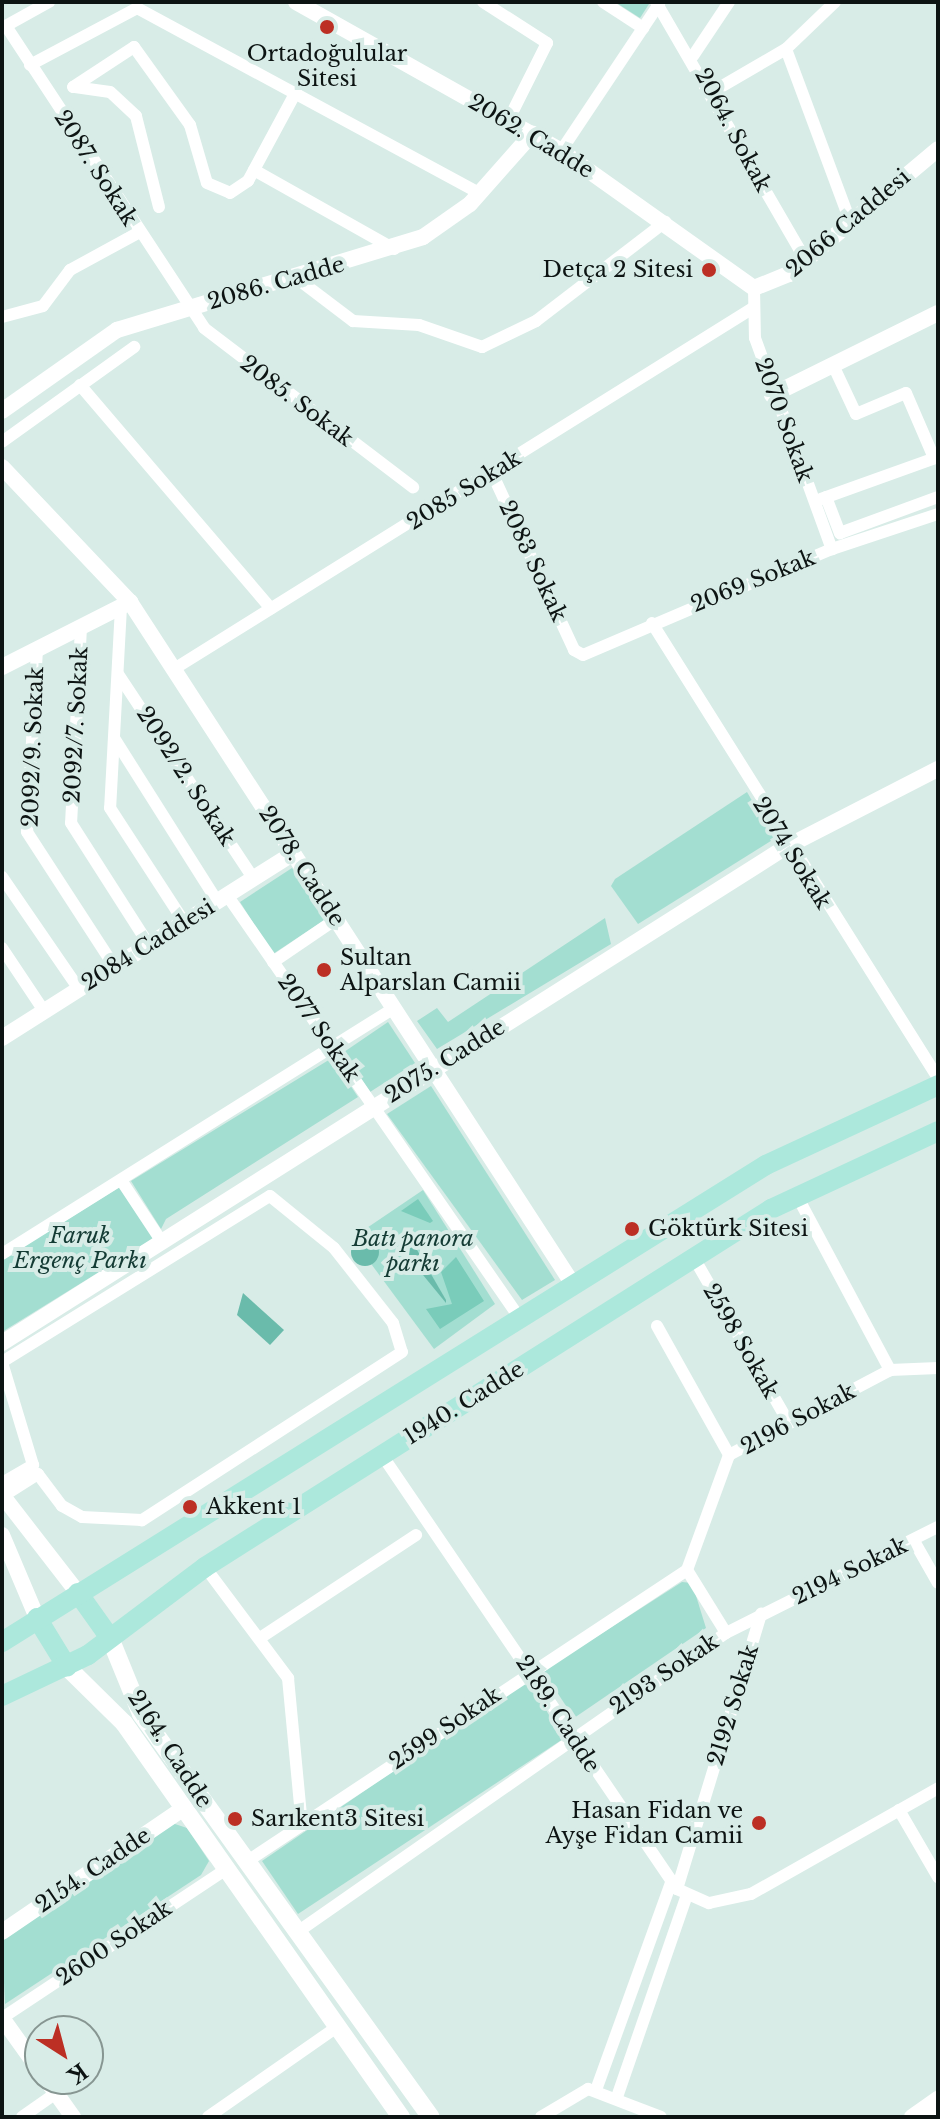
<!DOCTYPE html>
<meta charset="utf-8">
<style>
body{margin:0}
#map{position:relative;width:940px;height:2119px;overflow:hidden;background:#d8ece7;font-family:"Libre Baskerville",serif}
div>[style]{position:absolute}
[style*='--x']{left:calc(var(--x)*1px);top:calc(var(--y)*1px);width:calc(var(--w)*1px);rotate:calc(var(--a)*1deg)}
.green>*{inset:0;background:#a3ded1}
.forest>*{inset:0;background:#7accba}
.water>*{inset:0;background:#6abbab}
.round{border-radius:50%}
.minor>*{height:12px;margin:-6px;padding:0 6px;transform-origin:6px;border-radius:6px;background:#fff}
.tertiary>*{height:16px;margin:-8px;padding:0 8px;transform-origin:8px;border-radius:8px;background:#fff}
.secondary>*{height:18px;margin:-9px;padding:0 9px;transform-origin:9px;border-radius:9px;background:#fff}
.primary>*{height:20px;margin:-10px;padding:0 10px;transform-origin:10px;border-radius:10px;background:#ace8dc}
.dots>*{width:22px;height:22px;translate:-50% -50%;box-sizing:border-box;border:4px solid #d8ece7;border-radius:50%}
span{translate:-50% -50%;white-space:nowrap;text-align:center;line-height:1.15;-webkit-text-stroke:8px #d8ece7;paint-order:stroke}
.poi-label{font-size:22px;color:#0d1413}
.right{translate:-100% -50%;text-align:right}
.left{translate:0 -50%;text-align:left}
.street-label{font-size:22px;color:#0d1413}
.park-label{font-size:22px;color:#143b34;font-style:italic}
.frame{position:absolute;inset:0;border:4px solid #0d1413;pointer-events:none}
.north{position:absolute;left:24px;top:2015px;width:80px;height:80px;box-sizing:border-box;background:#d8ece7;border:2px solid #879692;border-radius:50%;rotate:144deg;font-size:22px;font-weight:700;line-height:32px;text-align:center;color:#0d1413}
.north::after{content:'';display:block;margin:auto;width:28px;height:36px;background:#bc2f24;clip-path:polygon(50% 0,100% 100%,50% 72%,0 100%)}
</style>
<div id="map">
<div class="green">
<i style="clip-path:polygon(615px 2px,646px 2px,649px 4px,640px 18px)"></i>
<i style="clip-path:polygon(747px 792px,774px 839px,638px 924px,611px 886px,615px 879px)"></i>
<i style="clip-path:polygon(292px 868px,326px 919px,273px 954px,240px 902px)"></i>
<i style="clip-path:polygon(605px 918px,611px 944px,437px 1049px,417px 1021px,437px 1008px,448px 1022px)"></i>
<i style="clip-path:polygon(388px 1022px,415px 1063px,370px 1092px,344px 1052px)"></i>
<i style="clip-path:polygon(332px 1058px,358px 1097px,166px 1219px,161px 1229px,131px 1181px)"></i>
<i style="clip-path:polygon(431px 1086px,555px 1280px,522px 1300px,387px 1114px)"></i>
<i style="clip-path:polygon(120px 1187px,154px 1238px,2px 1332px,2px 1260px)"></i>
<i style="clip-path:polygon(423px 1190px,495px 1304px,434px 1349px,352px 1238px)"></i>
<i style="clip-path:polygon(682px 1582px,692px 1583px,706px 1628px,574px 1718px,543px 1671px)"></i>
<i style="clip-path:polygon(528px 1679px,563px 1739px,298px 1914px,262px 1861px)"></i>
<i style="clip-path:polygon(172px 1823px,187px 1828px,209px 1861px,201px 1875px,5px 2004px,2px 1941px)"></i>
</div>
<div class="forest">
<i style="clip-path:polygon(418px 1199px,433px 1221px,430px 1223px,401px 1211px)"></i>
<i style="clip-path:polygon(456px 1257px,484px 1301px,440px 1329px,426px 1309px,452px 1304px,441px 1272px)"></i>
</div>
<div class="water">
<i class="round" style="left:351px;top:1238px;width:28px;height:28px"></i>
<i style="clip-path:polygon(413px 1243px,446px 1300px,446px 1303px,405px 1253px)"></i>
<i style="clip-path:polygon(243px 1293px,284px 1330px,270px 1345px,237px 1315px)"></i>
</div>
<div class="minor">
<i style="--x:483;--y:2;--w:76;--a:32.6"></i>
<i style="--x:547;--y:43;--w:85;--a:116.6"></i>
<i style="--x:603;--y:2;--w:48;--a:33"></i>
<i style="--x:656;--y:2;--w:299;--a:59.9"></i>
<i style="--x:6;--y:26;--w:361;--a:56.7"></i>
<i style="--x:204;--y:328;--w:263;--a:37.3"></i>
<i style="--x:2;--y:28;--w:54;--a:-29"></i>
<i style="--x:786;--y:49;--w:184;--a:69.6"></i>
<i style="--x:693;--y:56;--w:65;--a:-56.3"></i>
<i style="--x:30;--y:65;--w:121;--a:-28"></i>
<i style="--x:137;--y:8;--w:391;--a:28.4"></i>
<i style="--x:712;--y:92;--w:86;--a:-30.2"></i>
<i style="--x:786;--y:49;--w:68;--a:-43.8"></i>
<i style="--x:561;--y:151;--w:177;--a:-56.3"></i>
<i style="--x:254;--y:170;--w:161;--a:29.4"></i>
<i style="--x:159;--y:207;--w:94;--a:-104.2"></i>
<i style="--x:136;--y:116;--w:35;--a:-137"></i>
<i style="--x:110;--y:92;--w:37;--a:-172"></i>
<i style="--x:73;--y:87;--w:73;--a:-33.3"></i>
<i style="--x:134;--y:47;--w:96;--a:54.3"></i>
<i style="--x:190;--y:125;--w:60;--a:73.7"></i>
<i style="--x:207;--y:183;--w:25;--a:23"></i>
<i style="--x:230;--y:193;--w:22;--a:-34"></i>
<i style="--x:248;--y:181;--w:101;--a:-61.7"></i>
<i style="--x:295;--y:277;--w:73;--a:37.2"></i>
<i style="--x:353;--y:321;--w:66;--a:3.5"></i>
<i style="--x:419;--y:325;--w:67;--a:19.2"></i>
<i style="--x:482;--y:347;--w:60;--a:-25.7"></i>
<i style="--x:536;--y:321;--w:163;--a:-37.5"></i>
<i style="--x:754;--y:288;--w:50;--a:88.9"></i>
<i style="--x:755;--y:338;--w:225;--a:70"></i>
<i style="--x:2;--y:317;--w:42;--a:-15"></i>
<i style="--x:43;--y:306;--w:45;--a:-53.1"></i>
<i style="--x:70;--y:270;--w:77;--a:-28.6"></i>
<i style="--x:833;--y:365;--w:54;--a:64.9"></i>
<i style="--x:856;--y:414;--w:54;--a:-22.8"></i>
<i style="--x:906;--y:393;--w:71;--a:66.7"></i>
<i style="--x:80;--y:385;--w:294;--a:49.5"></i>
<i style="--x:2;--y:442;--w:163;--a:-35.7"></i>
<i style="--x:492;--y:473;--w:195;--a:65.1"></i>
<i style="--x:574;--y:650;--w:10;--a:29"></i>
<i style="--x:583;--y:655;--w:271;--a:-23.1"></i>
<i style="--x:832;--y:549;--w:112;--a:-18.3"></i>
<i style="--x:826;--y:497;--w:39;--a:69"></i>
<i style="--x:840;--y:533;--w:104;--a:-20.2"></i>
<i style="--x:821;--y:499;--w:124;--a:-19.7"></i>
<i style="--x:121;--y:607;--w:201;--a:93.1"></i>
<i style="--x:110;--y:808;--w:136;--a:57"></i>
<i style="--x:652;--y:623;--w:537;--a:57.85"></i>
<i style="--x:81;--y:627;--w:196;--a:92.9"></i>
<i style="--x:71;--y:823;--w:145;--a:57.4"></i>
<i style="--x:37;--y:649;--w:183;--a:93.1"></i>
<i style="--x:27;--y:832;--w:160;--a:57"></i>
<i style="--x:174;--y:669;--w:682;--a:-31.94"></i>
<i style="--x:118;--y:674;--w:245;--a:56.5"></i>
<i style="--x:114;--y:738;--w:193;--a:57.7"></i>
<i style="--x:2;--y:877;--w:136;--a:55.5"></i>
<i style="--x:227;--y:895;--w:517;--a:55.33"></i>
<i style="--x:2;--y:948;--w:76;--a:56.3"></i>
<i style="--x:273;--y:962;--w:76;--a:-34.3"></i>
<i style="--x:121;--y:1180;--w:74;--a:56.5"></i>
<i style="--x:796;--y:1194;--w:200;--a:61.9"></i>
<i style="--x:2;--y:1254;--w:463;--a:-32.1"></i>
<i style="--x:694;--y:1258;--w:190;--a:60.1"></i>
<i style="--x:657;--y:1326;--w:148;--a:60.8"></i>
<i style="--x:382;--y:1455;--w:525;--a:55.8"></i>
<i style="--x:677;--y:1889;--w:35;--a:24"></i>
<i style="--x:709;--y:1903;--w:43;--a:-12.1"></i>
<i style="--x:751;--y:1894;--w:215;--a:-29.5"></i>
<i style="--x:2;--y:1483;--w:36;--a:-30"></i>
<i style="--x:33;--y:1465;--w:108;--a:-106.8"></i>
<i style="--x:2;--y:1362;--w:315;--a:-31.8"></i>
<i style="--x:270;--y:1196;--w:82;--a:39.1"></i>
<i style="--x:334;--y:1248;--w:95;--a:51.8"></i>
<i style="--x:393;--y:1323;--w:30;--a:73"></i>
<i style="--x:402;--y:1352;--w:310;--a:147.1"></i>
<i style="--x:142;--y:1520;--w:60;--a:-177.1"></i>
<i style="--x:82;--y:1517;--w:23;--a:-151"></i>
<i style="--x:62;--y:1506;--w:40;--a:-127"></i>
<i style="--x:38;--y:1474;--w:41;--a:147.8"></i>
<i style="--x:914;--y:1541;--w:48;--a:60.3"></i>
<i style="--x:205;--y:1567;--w:139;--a:53.2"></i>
<i style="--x:288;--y:1678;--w:148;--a:84.6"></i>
<i style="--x:687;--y:1570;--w:122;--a:-69.9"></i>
<i style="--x:729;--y:1455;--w:182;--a:-27.8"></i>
<i style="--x:890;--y:1370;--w:48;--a:-2.4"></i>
<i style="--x:687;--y:1570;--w:74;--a:58.2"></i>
<i style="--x:260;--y:1638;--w:187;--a:-33.4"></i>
<i style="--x:899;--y:1810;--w:78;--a:59.8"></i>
<i style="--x:246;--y:1862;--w:529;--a:-33.51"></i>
<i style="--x:677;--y:1889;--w:288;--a:-73"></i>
<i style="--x:296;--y:1933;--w:524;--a:-34.9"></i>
<i style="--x:726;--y:1633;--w:237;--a:-26.6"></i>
<i style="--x:2;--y:2018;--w:269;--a:-33.6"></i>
<i style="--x:596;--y:2090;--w:220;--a:-70.1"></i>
<i style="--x:617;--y:2097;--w:214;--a:-70.9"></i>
<i style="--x:22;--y:2117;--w:42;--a:-35.2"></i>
<i style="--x:208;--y:2117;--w:157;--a:-34.9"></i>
<i style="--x:541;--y:2117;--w:55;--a:-30.8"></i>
<i style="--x:588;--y:2089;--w:78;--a:21"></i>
</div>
<div class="tertiary">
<i style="--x:296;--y:2;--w:304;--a:29.3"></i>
<i style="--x:561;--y:151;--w:237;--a:35.4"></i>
<i style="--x:754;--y:288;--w:38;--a:-22"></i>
<i style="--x:789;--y:274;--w:194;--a:-40"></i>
<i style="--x:772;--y:395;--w:185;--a:-26.3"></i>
<i style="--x:2;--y:411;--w:141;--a:-35.2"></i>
<i style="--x:117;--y:330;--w:320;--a:-16.9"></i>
<i style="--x:423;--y:237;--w:57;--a:-35.1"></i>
<i style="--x:470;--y:204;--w:94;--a:-48.5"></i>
<i style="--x:2;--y:467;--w:186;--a:46.5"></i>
<i style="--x:130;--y:602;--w:815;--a:57.01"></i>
<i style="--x:2;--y:667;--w:144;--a:-26.9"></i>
<i style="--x:2;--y:1038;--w:345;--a:-32.4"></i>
<i style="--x:2;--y:1343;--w:928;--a:-32.32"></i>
<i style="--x:786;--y:847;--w:171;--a:-27.2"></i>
<i style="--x:2;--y:1495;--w:124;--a:52.2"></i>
<i style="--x:2;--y:1535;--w:90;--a:67.1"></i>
<i style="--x:2;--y:1932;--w:220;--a:-34.3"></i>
<i style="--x:2;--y:2018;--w:65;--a:54.4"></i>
<i style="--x:46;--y:2079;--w:47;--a:54.6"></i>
<i style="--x:912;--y:2117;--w:32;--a:-35"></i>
<i style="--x:935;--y:2117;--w:4;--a:-34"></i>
</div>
<div class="secondary">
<i style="--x:110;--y:1638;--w:82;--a:67.8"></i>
<i style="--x:141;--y:1714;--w:496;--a:54.3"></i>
<i style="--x:67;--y:1667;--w:80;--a:44.5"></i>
<i style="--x:124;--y:1723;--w:482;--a:54.9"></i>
</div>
<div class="primary">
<i style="--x:78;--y:1593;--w:55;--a:54.6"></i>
<i style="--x:37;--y:1618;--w:57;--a:58.5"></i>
<i style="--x:2;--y:1642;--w:901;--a:-31.98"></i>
<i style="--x:766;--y:1165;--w:190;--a:-24.9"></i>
<i style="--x:2;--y:1696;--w:95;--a:-25.5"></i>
<i style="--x:88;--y:1655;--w:146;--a:-36.9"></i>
<i style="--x:205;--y:1567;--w:670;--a:-32.31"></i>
<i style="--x:771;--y:1209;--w:184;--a:-25"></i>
</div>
<div class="dots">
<i style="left:327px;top:27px;background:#bc2f24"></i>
<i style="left:709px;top:270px;background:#bc2f24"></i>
<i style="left:324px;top:970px;background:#bc2f24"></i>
<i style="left:632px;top:1229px;background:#bc2f24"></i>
<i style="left:190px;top:1507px;background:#bc2f24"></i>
<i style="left:235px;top:1819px;background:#bc2f24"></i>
<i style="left:759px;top:1823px;background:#bc2f24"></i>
</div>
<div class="poi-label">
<span style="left:327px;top:66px">Ortadoğulular<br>Sitesi</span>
<span class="right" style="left:693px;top:270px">Detça 2 Sitesi</span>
<span class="left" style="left:340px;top:970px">Sultan<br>Alparslan Camii</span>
<span class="left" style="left:648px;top:1229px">Göktürk Sitesi</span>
<span class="left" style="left:206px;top:1507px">Akkent 1</span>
<span class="right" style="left:743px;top:1823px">Hasan Fidan ve<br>Ayşe Fidan Camii</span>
<span class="left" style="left:251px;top:1819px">Sarıkent3 Sitesi</span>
</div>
<div class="street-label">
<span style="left:733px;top:130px;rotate:62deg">2064. Sokak</span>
<span style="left:531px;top:136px;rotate:31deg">2062. Cadde</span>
<span style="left:96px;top:168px;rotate:57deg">2087. Sokak</span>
<span style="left:848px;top:223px;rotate:-40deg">2066 Caddesi</span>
<span style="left:276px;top:283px;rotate:-16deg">2086. Cadde</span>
<span style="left:297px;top:401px;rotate:37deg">2085. Sokak</span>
<span style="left:784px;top:420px;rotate:70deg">2070 Sokak</span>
<span style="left:464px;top:490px;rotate:-32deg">2085 Sokak</span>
<span style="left:533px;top:561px;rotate:65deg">2083 Sokak</span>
<span style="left:753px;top:581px;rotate:-22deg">2069 Sokak</span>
<span style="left:76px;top:725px;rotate:-87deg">2092/7. Sokak</span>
<span style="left:33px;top:747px;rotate:-88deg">2092/9. Sokak</span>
<span style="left:186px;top:776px;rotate:57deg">2092/2. Sokak</span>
<span style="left:792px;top:853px;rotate:58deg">2074 Sokak</span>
<span style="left:302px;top:866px;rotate:57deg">2078. Cadde</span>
<span style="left:148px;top:945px;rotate:-32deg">2084 Caddesi</span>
<span style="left:319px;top:1028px;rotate:55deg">2077 Sokak</span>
<span style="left:445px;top:1061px;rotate:-32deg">2075. Cadde</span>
<span style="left:741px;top:1341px;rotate:60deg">2598 Sokak</span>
<span style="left:464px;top:1403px;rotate:-32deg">1940. Cadde</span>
<span style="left:798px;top:1419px;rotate:-28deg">2196 Sokak</span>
<span style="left:850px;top:1571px;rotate:-26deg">2194 Sokak</span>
<span style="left:664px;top:1674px;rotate:-34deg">2193 Sokak</span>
<span style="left:733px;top:1705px;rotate:-73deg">2192 Sokak</span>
<span style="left:558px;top:1714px;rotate:57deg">2189. Cadde</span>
<span style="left:445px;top:1728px;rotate:-34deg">2599 Sokak</span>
<span style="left:170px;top:1749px;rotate:57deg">2164. Cadde</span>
<span style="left:93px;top:1870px;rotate:-34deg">2154. Cadde</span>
<span style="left:114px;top:1943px;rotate:-34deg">2600 Sokak</span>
</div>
<div class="park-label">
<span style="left:80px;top:1248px">Faruk<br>Ergenç Parkı</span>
<span style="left:413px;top:1251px">Batı panora<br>parkı</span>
</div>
<div class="frame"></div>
<div class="north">K</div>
</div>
